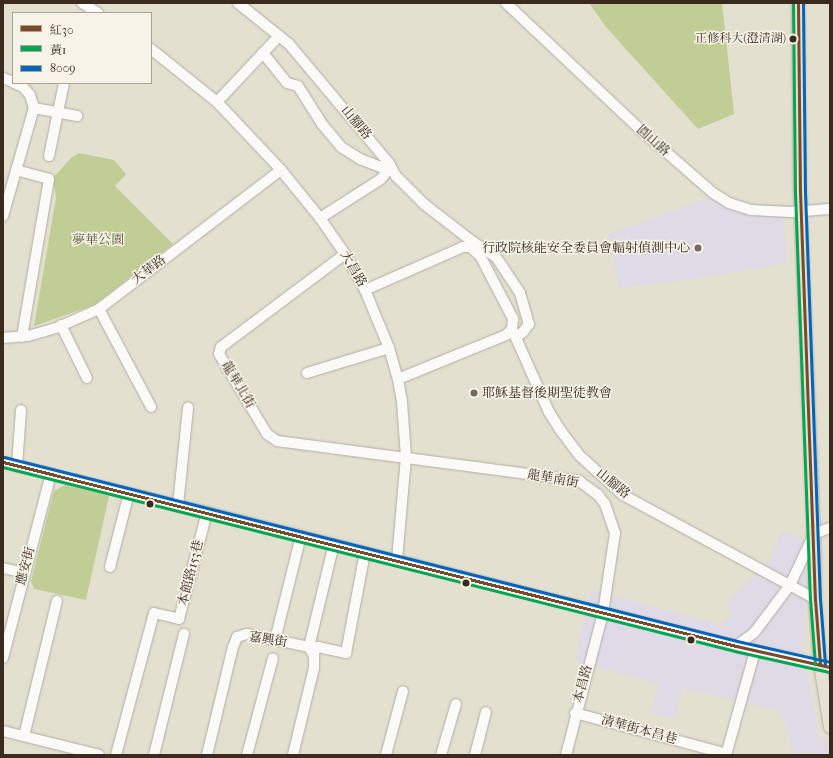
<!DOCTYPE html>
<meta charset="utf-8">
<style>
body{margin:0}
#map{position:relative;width:833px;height:758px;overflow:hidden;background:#e3e0d0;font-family:"IM FELL French Canon","Noto Serif TC",serif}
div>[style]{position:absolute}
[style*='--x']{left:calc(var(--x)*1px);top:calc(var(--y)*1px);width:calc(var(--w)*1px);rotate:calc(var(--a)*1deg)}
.built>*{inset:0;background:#dfdae5}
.green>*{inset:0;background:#c0cd95}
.roads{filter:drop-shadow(0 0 1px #b2aea2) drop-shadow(0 0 1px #b2aea2)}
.minor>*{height:10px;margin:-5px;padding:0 5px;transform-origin:5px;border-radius:5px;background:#fbfaf8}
.major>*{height:12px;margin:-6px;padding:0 6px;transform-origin:6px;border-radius:6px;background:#e6e1d3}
.bus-1>*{height:3px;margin:-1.5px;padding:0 1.5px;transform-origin:1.5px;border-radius:1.5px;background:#7a4b2a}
.bus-2>*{height:3px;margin:-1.5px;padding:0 1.5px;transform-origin:1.5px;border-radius:1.5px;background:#00a651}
.bus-3>*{height:3px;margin:-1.5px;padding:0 1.5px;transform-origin:1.5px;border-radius:1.5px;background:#0065bd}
.dots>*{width:11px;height:11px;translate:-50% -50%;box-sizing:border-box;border:2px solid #f7f3e8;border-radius:50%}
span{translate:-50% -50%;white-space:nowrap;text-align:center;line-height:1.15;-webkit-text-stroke:3px #f7f3e8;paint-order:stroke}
.bus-label{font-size:12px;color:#3b2a1e}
.right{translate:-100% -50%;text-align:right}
.street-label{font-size:13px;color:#3b2a1e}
.park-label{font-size:13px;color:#5a5633}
.poi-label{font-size:13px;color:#3b2a1e}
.left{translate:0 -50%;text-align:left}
.frame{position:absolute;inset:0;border:4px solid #3b2a1e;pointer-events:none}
.legend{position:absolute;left:12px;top:12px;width:140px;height:72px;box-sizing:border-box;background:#f7f3e8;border:1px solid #aca397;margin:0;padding:5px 7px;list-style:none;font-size:12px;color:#3b2a1e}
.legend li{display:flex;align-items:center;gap:8px;height:20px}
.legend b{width:20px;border:1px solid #aca397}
</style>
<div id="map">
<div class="built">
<i style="clip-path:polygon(710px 197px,724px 206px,750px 214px,784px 217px,787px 263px,687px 280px,619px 288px,608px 234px)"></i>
<i style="clip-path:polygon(782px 531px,805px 540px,808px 564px,803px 652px,821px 742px,830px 742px,830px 755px,792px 755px,787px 728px,779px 711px,682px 688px,675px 719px,652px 713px,658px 684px,575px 661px,591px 590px,719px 624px,732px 616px,727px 603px,771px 558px)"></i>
</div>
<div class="green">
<i style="clip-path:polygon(589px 3px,722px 3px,734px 114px,698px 129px,606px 27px)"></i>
<i style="clip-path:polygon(79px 153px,114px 160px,126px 174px,115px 186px,173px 244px,94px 305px,34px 326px,56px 198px,53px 178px,71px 158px)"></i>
<i style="clip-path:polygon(65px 485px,109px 496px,86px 600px,34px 589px,31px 581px,54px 491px)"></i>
</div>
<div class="roads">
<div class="minor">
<i style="--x:82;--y:3;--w:19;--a:32"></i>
<i style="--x:238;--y:3;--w:65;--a:38.8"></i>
<i style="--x:289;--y:44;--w:155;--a:50"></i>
<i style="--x:389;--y:163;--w:15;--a:62"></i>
<i style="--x:396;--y:176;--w:40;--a:45"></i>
<i style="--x:424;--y:204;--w:62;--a:37.8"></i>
<i style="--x:473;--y:242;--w:87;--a:62.5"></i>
<i style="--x:513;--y:319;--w:10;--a:96"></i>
<i style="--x:512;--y:329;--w:91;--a:66"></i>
<i style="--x:549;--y:412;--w:22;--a:58"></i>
<i style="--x:561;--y:431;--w:31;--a:53"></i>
<i style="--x:580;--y:456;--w:58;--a:42.2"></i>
<i style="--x:623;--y:495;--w:218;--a:28.4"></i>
<i style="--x:506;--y:3;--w:187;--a:43.3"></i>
<i style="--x:642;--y:131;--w:94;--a:41.1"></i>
<i style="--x:713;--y:193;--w:19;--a:32"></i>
<i style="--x:729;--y:203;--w:23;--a:18"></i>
<i style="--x:751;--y:210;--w:39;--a:3"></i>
<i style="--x:790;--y:212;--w:40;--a:-4.3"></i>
<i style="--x:151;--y:49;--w:85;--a:38.8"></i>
<i style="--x:217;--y:102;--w:93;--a:46.7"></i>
<i style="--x:281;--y:170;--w:62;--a:50.9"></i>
<i style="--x:320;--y:218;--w:44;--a:55.2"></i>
<i style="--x:345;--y:254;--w:41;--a:60.9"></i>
<i style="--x:365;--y:290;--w:63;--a:67.5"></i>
<i style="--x:389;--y:348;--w:32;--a:74"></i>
<i style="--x:398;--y:379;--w:23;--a:80"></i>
<i style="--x:402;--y:402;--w:55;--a:85.8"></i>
<i style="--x:406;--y:457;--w:103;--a:95"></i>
<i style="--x:263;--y:53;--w:38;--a:51"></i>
<i style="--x:287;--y:83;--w:11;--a:15"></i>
<i style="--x:298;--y:86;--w:45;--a:57.7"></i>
<i style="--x:322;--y:124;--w:30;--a:50"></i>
<i style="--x:341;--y:147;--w:22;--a:32"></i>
<i style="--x:360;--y:159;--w:30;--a:21"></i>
<i style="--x:3;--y:78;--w:11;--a:22"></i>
<i style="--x:217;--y:102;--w:91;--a:-46.8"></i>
<i style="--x:34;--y:108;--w:44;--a:10.5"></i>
<i style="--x:49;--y:156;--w:75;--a:-78.4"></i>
<i style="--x:16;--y:170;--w:34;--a:15"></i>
<i style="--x:49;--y:179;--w:160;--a:99.7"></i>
<i style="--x:3;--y:216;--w:112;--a:-74"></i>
<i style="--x:34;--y:108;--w:14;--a:-107"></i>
<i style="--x:30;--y:95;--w:11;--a:-131"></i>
<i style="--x:23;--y:87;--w:10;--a:-156"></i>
<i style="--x:320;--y:218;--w:72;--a:-32.6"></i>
<i style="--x:381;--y:179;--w:11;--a:-52"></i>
<i style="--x:388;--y:170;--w:4;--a:-76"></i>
<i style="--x:473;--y:242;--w:27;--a:33"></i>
<i style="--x:496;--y:257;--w:43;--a:56.3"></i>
<i style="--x:520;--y:293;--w:32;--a:74"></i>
<i style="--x:529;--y:324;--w:10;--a:127"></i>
<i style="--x:523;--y:332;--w:9;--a:144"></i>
<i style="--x:345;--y:254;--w:155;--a:143.1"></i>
<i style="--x:221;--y:347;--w:7;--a:106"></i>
<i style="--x:219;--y:354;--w:93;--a:59"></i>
<i style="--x:267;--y:434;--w:12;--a:35"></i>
<i style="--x:277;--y:441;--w:305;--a:7.5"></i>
<i style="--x:579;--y:481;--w:24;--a:36"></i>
<i style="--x:598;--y:495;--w:11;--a:52"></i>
<i style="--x:605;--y:504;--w:31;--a:71"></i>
<i style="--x:615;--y:533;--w:81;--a:98.5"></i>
<i style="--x:603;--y:613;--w:147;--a:104.6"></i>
<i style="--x:365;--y:290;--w:107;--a:-23.7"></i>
<i style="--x:463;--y:247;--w:7;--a:0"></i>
<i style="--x:470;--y:247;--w:11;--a:41"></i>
<i style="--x:99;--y:309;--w:111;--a:62"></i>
<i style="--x:61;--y:325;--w:59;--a:63.9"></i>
<i style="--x:3;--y:338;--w:25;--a:-5"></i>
<i style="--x:28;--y:336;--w:29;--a:-16"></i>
<i style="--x:56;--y:328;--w:47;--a:-23.8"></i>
<i style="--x:99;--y:309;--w:229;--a:-37.4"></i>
<i style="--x:307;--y:373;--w:86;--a:-17"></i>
<i style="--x:398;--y:379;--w:117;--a:-22.2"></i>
<i style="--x:506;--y:335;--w:8;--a:-45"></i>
<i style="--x:3;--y:462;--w:210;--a:13.8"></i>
<i style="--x:207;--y:512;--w:546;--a:14.21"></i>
<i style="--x:736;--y:646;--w:96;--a:12.6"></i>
<i style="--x:17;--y:466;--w:56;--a:-85.9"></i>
<i style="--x:178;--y:505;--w:98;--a:-84.1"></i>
<i style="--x:110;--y:567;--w:76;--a:-75.6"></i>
<i style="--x:3;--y:568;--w:22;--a:13"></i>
<i style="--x:275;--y:640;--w:107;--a:-76"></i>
<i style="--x:736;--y:646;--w:22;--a:-36"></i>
<i style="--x:754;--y:633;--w:60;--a:-53.1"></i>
<i style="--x:790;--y:585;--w:56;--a:-64.8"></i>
<i style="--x:814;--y:534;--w:17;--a:-21"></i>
<i style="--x:309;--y:647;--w:106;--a:-76.4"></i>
<i style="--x:313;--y:653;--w:8;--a:-50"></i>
<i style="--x:318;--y:647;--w:29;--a:12"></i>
<i style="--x:346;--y:653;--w:103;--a:-79.3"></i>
<i style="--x:3;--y:658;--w:190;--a:-75.4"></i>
<i style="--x:575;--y:713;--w:157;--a:15.1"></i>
<i style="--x:3;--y:731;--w:99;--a:14"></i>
<i style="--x:24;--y:736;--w:139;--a:-76.3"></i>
<i style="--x:116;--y:755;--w:147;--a:-75"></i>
<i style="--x:154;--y:613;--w:26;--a:13"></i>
<i style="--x:179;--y:619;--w:111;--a:-75.3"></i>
<i style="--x:154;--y:755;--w:125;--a:-76.1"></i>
<i style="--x:207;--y:755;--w:111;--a:-76.5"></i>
<i style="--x:233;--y:647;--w:11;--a:-68"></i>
<i style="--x:237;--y:637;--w:10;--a:-17"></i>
<i style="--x:247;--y:634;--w:63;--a:11.8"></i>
<i style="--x:309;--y:647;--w:10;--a:61"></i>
<i style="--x:314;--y:656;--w:12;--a:90"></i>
<i style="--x:314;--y:668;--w:89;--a:103.6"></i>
<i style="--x:247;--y:755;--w:100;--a:-75"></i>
<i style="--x:386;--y:755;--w:66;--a:-75.1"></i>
<i style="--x:441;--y:755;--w:53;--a:-73.6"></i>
<i style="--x:475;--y:755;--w:44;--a:-75.7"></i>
<i style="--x:726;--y:755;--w:108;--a:-74.4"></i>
</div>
<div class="major">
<i style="--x:798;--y:3;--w:189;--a:89.4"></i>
<i style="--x:800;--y:192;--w:342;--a:87.7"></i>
<i style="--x:814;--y:534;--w:65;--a:89.1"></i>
<i style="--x:815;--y:599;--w:65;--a:85.6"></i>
<i style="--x:820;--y:664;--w:64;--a:81"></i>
</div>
</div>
<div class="bus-1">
<i style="--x:798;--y:3;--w:189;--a:89.4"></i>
<i style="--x:800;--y:192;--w:407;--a:87.9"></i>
<i style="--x:815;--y:599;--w:65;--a:85.6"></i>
<i style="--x:3;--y:462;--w:756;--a:14.09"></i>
<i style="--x:736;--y:646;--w:96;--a:12.6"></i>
</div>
<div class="bus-2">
<i style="--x:793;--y:3;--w:189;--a:89.4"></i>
<i style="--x:795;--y:192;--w:407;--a:87.9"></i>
<i style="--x:810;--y:599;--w:65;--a:85.6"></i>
<i style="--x:3;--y:467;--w:755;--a:14.11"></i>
<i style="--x:735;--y:651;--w:96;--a:12.6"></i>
</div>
<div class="bus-3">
<i style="--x:803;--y:3;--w:189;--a:89.4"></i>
<i style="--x:805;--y:192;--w:407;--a:87.9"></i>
<i style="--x:820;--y:599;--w:65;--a:85.6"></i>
<i style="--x:4;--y:457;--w:756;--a:14.09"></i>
<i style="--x:737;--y:641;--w:95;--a:12.7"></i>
</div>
<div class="dots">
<i style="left:793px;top:39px;background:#3b2a1e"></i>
<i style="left:698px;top:248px;background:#766a5c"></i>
<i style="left:474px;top:393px;background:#766a5c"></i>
<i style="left:150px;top:504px;background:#3b2a1e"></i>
<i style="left:466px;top:583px;background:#3b2a1e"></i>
<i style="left:691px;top:640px;background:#3b2a1e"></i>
</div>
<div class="bus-label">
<span class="right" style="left:786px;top:39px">正修科大(澄清湖)</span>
</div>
<div class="street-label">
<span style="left:356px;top:123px;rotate:50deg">山腳路</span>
<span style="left:653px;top:141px;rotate:42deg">圓山路</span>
<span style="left:353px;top:269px;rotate:60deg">大昌路</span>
<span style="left:149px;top:270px;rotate:-37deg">大華路</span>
<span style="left:238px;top:385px;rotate:59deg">龍華北街</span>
<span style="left:553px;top:479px;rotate:10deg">龍華南街</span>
<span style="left:613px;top:484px;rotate:39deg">山腳路</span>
<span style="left:26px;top:566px;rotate:-75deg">應安街</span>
<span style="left:191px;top:573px;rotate:-76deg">本館路153巷</span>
<span style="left:268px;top:640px;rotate:9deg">嘉興街</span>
<span style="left:583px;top:684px;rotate:-75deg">本昌路</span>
<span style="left:639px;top:730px;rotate:15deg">清華街本昌巷</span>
</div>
<div class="park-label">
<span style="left:98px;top:240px">夢華公園</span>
</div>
<div class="poi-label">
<span class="right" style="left:690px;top:248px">行政院核能安全委員會輻射偵測中心</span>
<span class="left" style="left:482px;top:393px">耶穌基督後期聖徒教會</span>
</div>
<div class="frame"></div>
<ul class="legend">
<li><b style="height:5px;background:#7a4b2a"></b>紅30</li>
<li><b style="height:5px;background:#00a651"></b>黃1</li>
<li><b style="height:5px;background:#0065bd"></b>8009</li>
</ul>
</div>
